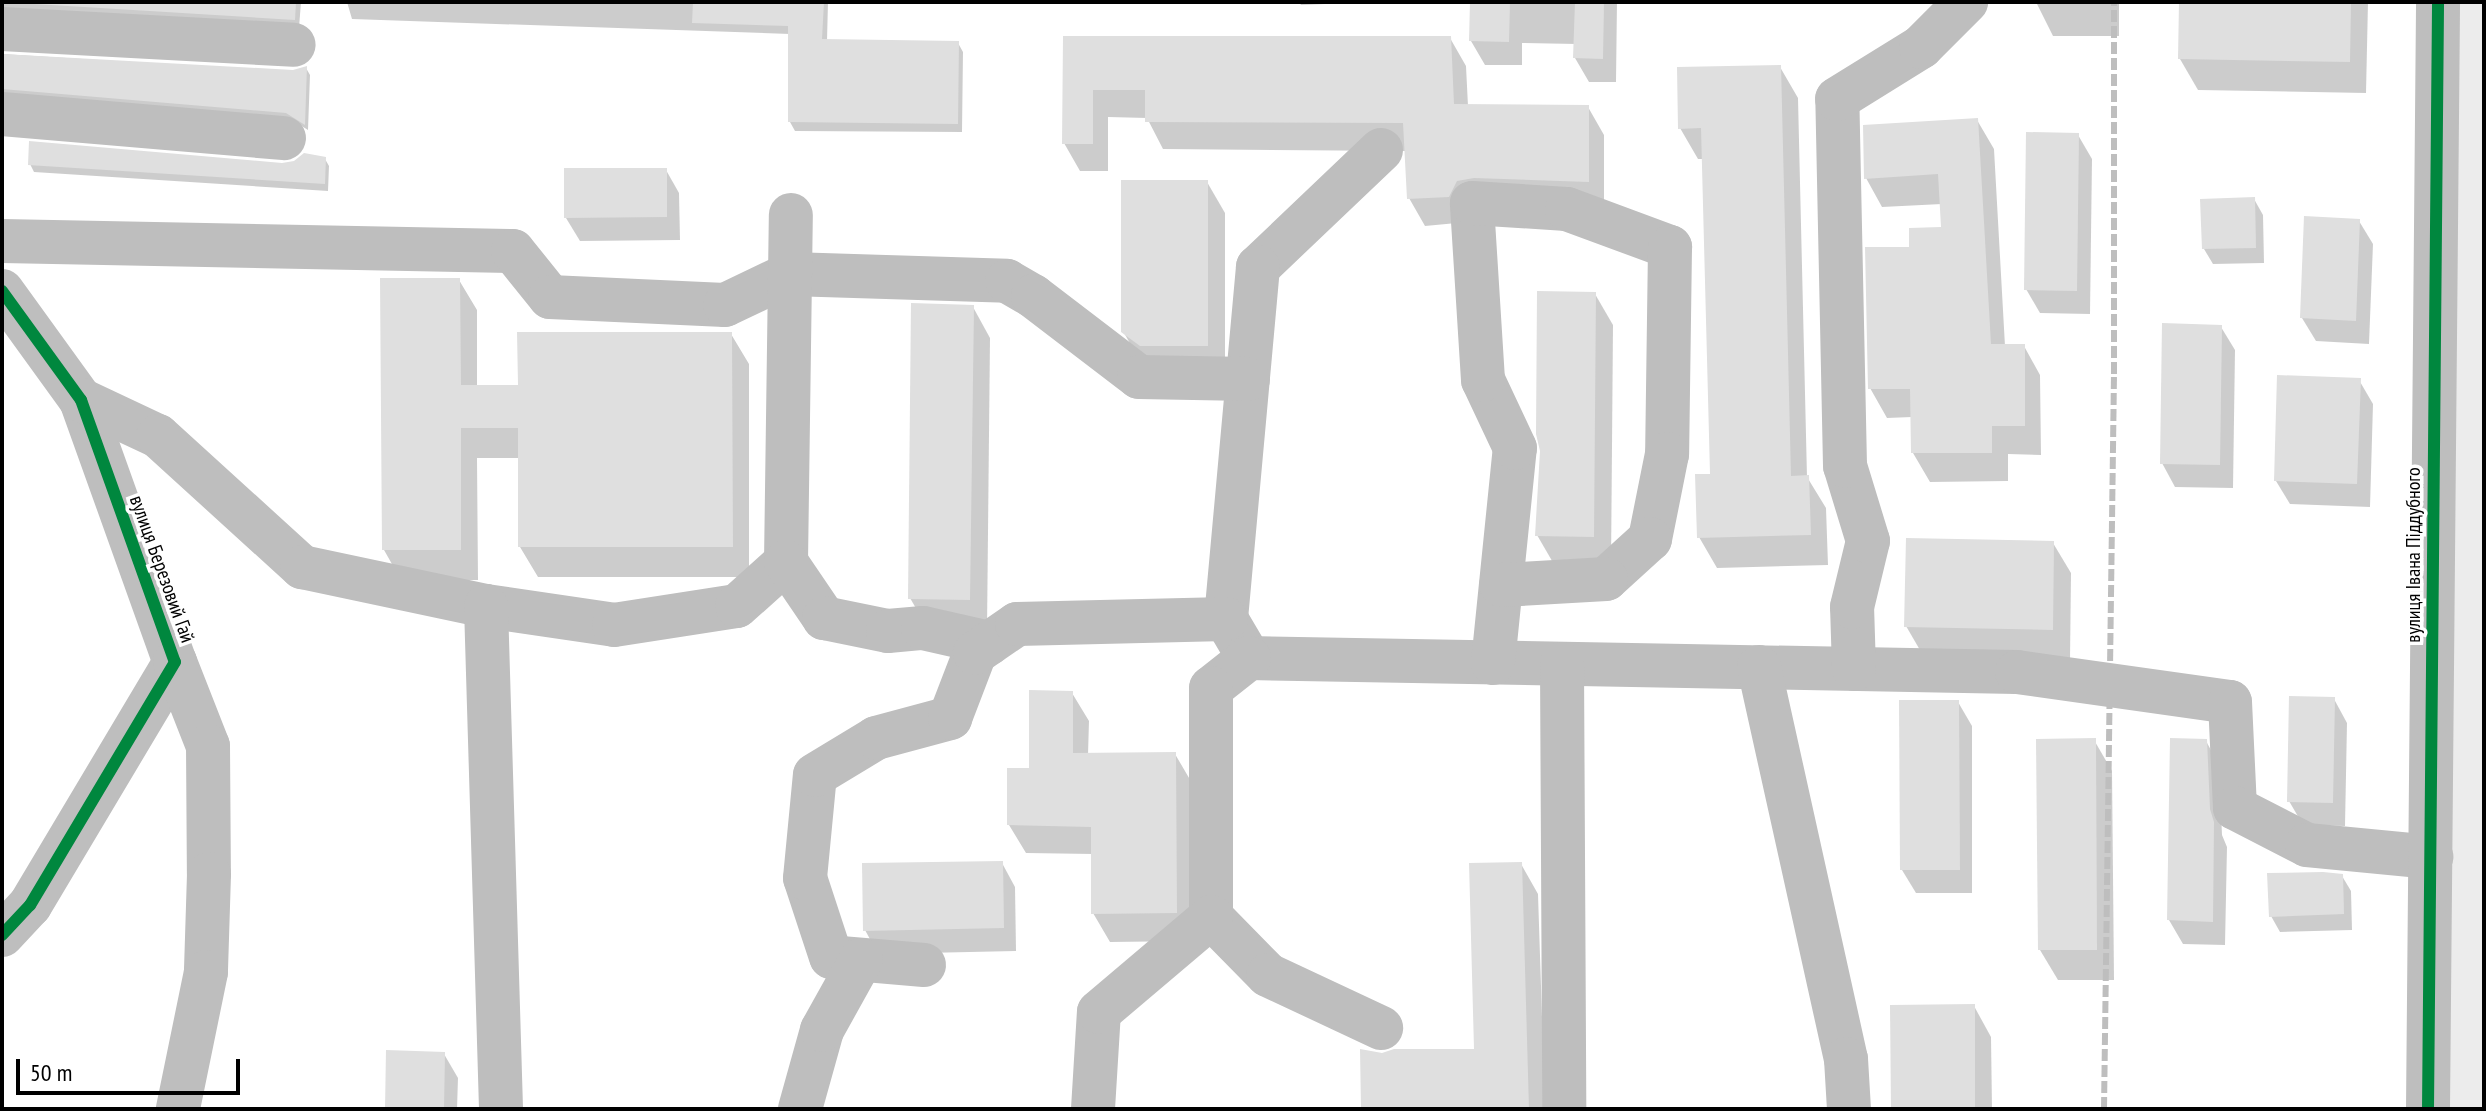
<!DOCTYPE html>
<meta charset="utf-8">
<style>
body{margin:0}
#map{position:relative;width:2486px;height:1111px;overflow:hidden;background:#fff;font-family:"PT Sans Narrow",sans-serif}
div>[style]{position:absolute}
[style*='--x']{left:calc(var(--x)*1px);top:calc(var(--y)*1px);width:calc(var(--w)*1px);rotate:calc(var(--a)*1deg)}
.green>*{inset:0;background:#ececec}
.shadow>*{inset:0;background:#0003}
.building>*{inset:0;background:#dfdfdf}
.minor>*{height:44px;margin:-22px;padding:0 22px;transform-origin:22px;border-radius:22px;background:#bebebe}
.rail>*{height:6px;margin-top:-3px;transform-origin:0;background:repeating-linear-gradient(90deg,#bebebe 0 12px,transparent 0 16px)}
.cycleway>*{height:12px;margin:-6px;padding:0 6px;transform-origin:6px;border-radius:6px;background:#00873e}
span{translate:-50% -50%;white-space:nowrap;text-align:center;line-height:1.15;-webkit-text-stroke:7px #fff;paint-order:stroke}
.street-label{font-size:20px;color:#000}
.frame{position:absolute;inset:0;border:4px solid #000;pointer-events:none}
.scale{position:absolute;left:16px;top:1059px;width:224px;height:36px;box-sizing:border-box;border:4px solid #000;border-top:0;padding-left:10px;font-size:24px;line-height:28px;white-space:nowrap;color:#000;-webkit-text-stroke:6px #fff;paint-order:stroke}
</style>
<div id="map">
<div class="green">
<i style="clip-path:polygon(2446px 2px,2484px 2px,2484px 1109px,2445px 1109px)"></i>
</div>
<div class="shadow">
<i style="clip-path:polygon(2px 2px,301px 2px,299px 28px,2px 16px)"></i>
<i style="clip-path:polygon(347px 2px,828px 2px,827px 41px,958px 43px,963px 52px,962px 132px,795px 131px,790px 122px,790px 34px,352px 19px)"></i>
<i style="clip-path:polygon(1299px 2px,1374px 2px,1301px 5px)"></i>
<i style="clip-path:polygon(1472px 2px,1617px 2px,1616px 82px,1589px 82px,1575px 58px,1576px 44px,1522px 43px,1522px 65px,1485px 65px,1471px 41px)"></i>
<i style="clip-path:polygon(2036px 2px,2119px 2px,2119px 36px,2053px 36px)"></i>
<i style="clip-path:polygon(2181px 2px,2368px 2px,2366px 93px,2198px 90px,2180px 59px)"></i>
<i style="clip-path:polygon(1065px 38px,1450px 38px,1466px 66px,1468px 106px,1588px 107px,1604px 135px,1604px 209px,1425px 226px,1409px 198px,1407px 151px,1163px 149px,1147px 118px,1108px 117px,1108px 171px,1080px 171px,1064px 143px)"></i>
<i style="clip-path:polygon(2px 54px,293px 72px,306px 68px,310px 75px,308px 130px,292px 120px,2px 98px)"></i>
<i style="clip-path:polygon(1780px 67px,1798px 98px,1807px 477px,1826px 508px,1828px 565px,1717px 568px,1699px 537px,1712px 476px,1704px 159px,1698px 159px,1680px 128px)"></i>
<i style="clip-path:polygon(1977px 120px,1994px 149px,2005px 346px,2024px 346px,2040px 375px,2041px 455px,2008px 454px,2008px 481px,1930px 482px,1913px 453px,1912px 417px,1887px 418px,1870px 388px,1911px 249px,1943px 229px,1942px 204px,1882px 207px,1866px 178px)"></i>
<i style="clip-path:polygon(2078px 135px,2092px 159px,2090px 314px,2040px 313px,2026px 289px)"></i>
<i style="clip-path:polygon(325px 159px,329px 166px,328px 191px,34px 172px,30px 164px,282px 165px)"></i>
<i style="clip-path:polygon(666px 170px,679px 193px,680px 240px,580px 241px,566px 218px)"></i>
<i style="clip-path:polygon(1207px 182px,1225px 213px,1225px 377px,1141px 363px,1123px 331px)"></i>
<i style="clip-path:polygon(2254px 199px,2263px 215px,2264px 263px,2213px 264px,2204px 249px)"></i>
<i style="clip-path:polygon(2359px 221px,2373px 244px,2369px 344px,2316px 341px,2302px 318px)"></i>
<i style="clip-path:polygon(459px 280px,477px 310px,477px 387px,520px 387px,731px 334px,749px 364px,749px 577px,538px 577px,520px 547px,520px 458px,477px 458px,478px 580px,401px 580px,384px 550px)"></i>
<i style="clip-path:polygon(1595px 294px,1613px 325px,1611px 567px,1555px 566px,1537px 535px)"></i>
<i style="clip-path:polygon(973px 307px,990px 338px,987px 630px,928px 629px,910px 598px)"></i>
<i style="clip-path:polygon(2221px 327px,2235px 350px,2233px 488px,2175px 487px,2162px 463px)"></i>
<i style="clip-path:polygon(2359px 380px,2373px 404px,2370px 507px,2290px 504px,2276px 481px)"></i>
<i style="clip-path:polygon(2053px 543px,2071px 573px,2070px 660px,1924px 657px,1906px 626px)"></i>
<i style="clip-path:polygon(1072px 693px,1089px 721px,1088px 755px,1175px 754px,1192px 783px,1192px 941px,1110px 942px,1093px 913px,1093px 854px,1026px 853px,1009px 825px,1031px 770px)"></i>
<i style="clip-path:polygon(2334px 699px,2347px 723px,2345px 826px,2303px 825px,2289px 801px)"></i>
<i style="clip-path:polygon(1958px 702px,1972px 726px,1972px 893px,1916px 893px,1902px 870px)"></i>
<i style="clip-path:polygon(2094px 740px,2112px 771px,2114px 980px,2058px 980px,2040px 950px)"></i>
<i style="clip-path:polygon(2206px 741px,2219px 765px,2222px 835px,2227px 847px,2225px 945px,2183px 944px,2169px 920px)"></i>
<i style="clip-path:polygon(1002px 863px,1015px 887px,1016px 951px,878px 954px,865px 930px)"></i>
<i style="clip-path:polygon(1521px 864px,1538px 894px,1545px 1109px,1363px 1109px,1382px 1055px,1476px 1051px)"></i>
<i style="clip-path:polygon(2342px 876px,2351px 891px,2352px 930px,2280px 932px,2271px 916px)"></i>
<i style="clip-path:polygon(1974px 1006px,1991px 1037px,1992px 1109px,1893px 1109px)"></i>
<i style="clip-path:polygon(444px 1054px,458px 1078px,457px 1109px,387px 1109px)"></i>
</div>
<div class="building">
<i style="clip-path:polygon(2px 2px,296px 2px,295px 20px)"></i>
<i style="clip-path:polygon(693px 2px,824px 2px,822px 39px,959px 41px,958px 124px,788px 122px,788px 26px,692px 23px)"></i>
<i style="clip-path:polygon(1470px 2px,1510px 2px,1509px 42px,1469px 41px)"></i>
<i style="clip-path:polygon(1575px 2px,1604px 2px,1603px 59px,1573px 58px)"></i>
<i style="clip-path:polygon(2179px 2px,2351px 2px,2350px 62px,2178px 59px)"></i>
<i style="clip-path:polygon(1063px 36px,1451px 36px,1454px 104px,1589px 105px,1589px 182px,1474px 178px,1457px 181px,1449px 197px,1407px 199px,1403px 123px,1145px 122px,1145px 90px,1093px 90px,1093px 144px,1062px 144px)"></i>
<i style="clip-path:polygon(2px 54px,293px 70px,307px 66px,305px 125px,286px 113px,2px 89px)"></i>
<i style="clip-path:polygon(1781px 65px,1791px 476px,1809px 475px,1811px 535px,1697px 538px,1695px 474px,1710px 474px,1701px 128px,1678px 129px,1677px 67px)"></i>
<i style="clip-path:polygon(1978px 118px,1991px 344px,2025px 344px,2025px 426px,1992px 426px,1992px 453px,1911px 453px,1910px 389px,1868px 389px,1865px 247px,1909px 247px,1909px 228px,1941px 227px,1938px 174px,1864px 179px,1863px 125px)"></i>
<i style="clip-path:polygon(2026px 132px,2079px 133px,2077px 291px,2024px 290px)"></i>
<i style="clip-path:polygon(29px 141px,282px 163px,294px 161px,304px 153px,326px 157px,325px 184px,28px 165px)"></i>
<i style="clip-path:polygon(564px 168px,667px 168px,667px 217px,564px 218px)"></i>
<i style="clip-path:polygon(1121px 180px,1208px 180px,1208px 346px,1140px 346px,1121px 332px)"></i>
<i style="clip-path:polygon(2255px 197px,2256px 248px,2202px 249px,2200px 199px)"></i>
<i style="clip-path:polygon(2304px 216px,2360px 219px,2356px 321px,2300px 318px)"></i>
<i style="clip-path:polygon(380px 278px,460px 278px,461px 385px,518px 385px,517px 332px,732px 332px,733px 547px,518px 547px,518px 428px,461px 428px,461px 550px,382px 550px)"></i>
<i style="clip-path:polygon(1537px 291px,1596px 292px,1594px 537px,1535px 536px,1540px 451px,1536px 434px)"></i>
<i style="clip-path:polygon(911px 303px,974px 305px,970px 600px,908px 599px)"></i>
<i style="clip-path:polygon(2162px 323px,2222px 325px,2220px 465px,2160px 464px)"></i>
<i style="clip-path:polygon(2277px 375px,2361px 378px,2357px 484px,2274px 481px)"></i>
<i style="clip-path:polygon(1906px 538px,2054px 541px,2053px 630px,1904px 627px)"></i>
<i style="clip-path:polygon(1029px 690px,1073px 691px,1073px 753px,1176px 752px,1177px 913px,1091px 914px,1091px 827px,1007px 825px,1007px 768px,1029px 768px)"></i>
<i style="clip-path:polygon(2289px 696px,2335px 697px,2333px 803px,2287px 802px)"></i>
<i style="clip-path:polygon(1899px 700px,1959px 700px,1960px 870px,1900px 870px)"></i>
<i style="clip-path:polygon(2096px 738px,2097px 950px,2038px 950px,2036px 739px)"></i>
<i style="clip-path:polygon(2170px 738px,2207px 739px,2210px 809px,2214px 822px,2213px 922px,2167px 920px)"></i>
<i style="clip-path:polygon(1003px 861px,1004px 928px,863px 931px,862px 863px)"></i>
<i style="clip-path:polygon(1522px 862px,1529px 1109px,1361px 1109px,1360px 1049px,1382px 1053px,1394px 1049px,1474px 1049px,1469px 863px)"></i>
<i style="clip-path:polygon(2323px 872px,2343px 874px,2344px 914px,2269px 917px,2267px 873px)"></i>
<i style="clip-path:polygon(1975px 1004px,1975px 1109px,1891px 1109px,1890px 1005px)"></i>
<i style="clip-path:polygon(386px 1050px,445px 1052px,444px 1109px,385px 1109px)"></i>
</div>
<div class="minor">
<i style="--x:2;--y:29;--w:292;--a:3.1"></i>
<i style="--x:2;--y:114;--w:283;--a:4.9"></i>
<i style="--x:1381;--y:150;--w:170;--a:136.4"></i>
<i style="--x:1258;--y:267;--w:353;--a:95.2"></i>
<i style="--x:1226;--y:619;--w:45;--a:59.5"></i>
<i style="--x:1249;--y:658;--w:768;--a:1.04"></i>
<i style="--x:2017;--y:672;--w:215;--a:8"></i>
<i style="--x:2230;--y:702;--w:106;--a:87.3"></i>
<i style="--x:2235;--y:808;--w:81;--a:27.2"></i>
<i style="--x:2307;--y:845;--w:125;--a:5.5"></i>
<i style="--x:2;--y:241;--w:511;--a:1.12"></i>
<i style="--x:513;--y:251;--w:59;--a:51.2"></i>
<i style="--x:550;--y:297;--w:175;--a:2.6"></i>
<i style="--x:725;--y:305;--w:72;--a:-25.5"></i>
<i style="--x:790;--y:274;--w:217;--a:1.8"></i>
<i style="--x:1007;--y:281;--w:30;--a:30"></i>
<i style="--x:1033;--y:296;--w:133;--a:37.4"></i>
<i style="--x:1139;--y:377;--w:109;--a:1.1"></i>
<i style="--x:2;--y:291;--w:135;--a:54.1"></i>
<i style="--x:81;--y:400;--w:278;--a:70.3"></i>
<i style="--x:175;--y:662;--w:283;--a:120.8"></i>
<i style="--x:30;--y:905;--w:41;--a:133"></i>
<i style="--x:81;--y:400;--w:85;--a:25.1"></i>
<i style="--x:158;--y:436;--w:195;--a:42.3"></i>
<i style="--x:302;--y:567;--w:188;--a:12"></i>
<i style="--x:486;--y:606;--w:129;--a:8.4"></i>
<i style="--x:614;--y:625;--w:124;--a:-8.8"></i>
<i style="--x:737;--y:606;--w:66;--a:-41.9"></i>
<i style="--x:786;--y:562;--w:347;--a:-89.2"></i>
<i style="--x:786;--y:562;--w:68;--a:55.8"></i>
<i style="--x:824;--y:618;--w:65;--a:11.5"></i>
<i style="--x:888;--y:631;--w:35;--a:-5"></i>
<i style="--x:923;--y:628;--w:68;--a:12.8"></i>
<i style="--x:486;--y:606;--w:503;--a:88.29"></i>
<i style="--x:1249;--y:658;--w:48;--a:141.7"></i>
<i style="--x:1211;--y:688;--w:229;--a:90"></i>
<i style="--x:1211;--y:917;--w:81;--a:45.5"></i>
<i style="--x:1268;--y:975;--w:125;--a:25.1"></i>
<i style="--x:175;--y:662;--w:90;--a:68.6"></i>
<i style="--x:208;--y:746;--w:128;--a:89.6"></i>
<i style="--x:209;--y:874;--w:98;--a:91.8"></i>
<i style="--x:206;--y:972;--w:140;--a:101.6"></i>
<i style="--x:1493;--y:663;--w:216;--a:-84.2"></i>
<i style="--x:1515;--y:448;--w:75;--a:-115.2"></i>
<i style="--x:1483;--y:380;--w:177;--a:-93.6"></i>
<i style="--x:1472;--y:203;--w:95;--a:3.6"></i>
<i style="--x:1567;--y:209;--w:110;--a:20.3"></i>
<i style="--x:1670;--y:247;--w:207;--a:90.8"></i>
<i style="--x:1667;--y:454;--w:87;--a:101.3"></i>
<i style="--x:1650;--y:539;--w:59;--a:137.7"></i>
<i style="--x:1606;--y:579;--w:105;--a:176.7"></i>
<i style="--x:1562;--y:664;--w:445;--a:89.7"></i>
<i style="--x:1759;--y:667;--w:402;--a:77.5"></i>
<i style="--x:1846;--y:1059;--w:50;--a:86.6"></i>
<i style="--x:1854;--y:669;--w:62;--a:-91.8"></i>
<i style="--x:1852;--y:607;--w:68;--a:-76.4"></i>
<i style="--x:1868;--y:541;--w:78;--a:-107"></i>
<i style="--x:1845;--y:466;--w:367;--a:-91.2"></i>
<i style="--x:1837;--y:99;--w:99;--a:-31.8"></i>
<i style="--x:1921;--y:47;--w:64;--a:-45"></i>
<i style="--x:924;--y:965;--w:93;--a:-175.1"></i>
<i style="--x:831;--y:957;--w:83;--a:-108.2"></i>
<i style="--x:805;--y:878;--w:103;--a:-84.5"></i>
<i style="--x:815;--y:775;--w:71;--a:-31.2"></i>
<i style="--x:876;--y:738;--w:77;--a:-15.1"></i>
<i style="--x:950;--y:718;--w:70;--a:-69"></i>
<i style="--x:975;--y:653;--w:51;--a:-34.6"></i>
<i style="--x:1017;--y:624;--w:209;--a:-1.4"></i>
<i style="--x:800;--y:1109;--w:82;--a:-74.4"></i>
<i style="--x:822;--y:1030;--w:80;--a:-60.9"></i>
<i style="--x:1093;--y:1109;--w:97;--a:-86.5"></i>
<i style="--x:1099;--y:1012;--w:147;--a:-40.3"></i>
<i style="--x:2428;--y:1109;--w:1107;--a:-89.48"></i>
</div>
<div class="rail">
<i style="--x:2104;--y:1109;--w:735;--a:-89.22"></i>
<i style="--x:2114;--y:374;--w:372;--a:-90"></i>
</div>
<div class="cycleway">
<i style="--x:2;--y:291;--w:135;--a:54.1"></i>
<i style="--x:81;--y:400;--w:278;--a:70.3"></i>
<i style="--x:175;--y:662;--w:283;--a:120.8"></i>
<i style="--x:30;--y:905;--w:41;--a:133"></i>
<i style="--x:2428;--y:1109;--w:1107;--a:-89.48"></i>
</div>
<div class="street-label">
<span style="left:2413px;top:555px;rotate:-90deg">вулиця Івана Піддубного</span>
<span style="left:162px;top:569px;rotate:70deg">вулиця Березовий Гай</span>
</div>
<div class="frame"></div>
<div class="scale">50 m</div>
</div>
